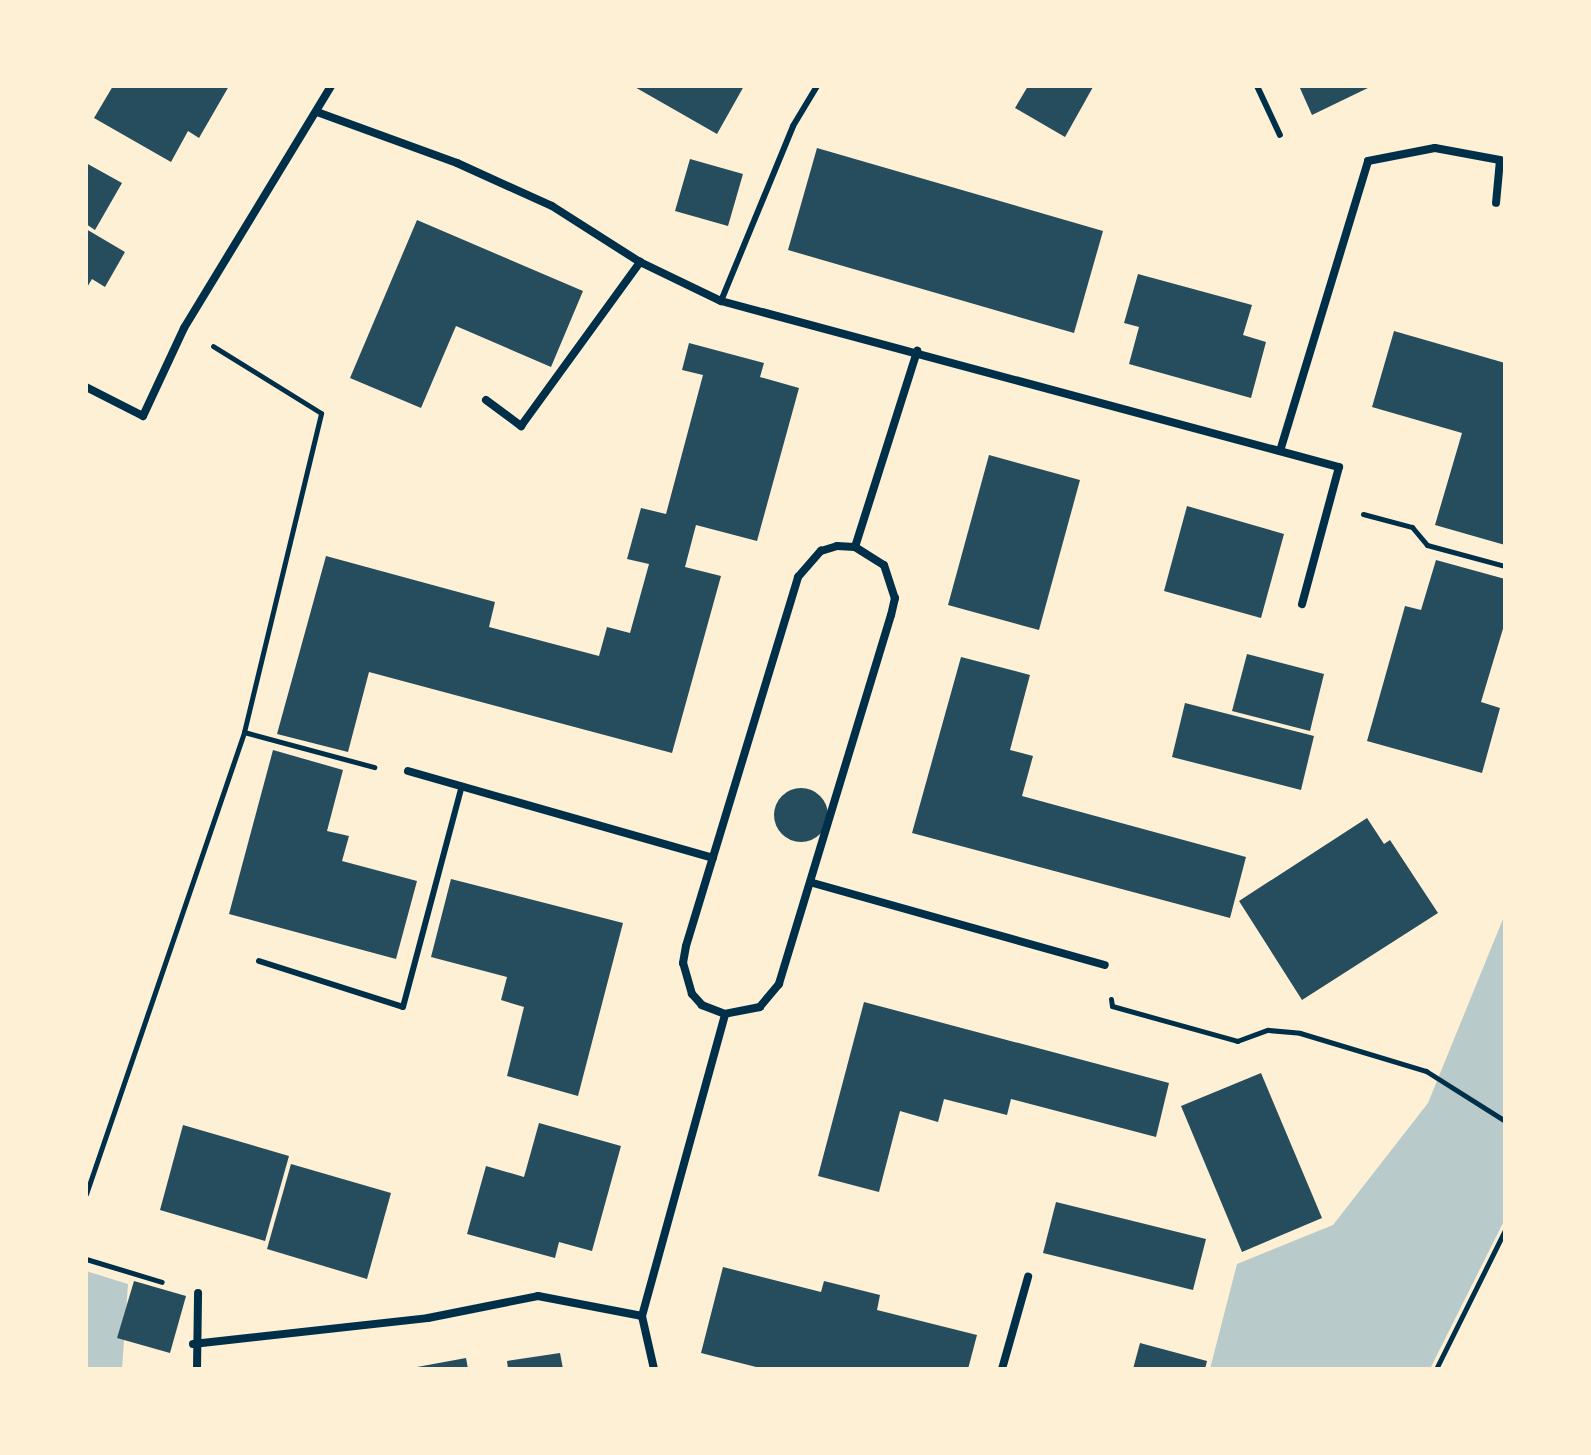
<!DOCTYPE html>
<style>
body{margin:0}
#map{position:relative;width:1591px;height:1455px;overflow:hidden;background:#fdf0d5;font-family:Poppins,sans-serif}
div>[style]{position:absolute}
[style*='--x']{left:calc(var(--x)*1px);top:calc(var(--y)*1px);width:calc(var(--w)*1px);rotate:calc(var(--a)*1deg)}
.green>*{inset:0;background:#b9caca}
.building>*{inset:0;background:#264d5e}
.round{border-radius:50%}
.path>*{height:5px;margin:-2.5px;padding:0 2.5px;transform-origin:2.5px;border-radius:2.5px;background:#003049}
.service>*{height:6px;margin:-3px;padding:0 3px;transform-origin:3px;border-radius:3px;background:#003049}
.minor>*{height:8px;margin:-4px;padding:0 4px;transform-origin:4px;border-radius:4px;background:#003049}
span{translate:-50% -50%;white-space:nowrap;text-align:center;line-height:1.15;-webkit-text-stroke:8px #fdf0d5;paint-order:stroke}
.frame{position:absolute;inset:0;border:88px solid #fdf0d5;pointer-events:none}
</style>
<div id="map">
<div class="green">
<i style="clip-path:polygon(1505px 914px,1505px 1219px,1430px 1369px,1210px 1369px,1237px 1264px,1333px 1225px,1428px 1103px)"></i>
<i style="clip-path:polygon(86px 1271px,128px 1284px,122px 1369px,86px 1369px)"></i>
</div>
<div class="building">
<i style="clip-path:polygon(113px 86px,229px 86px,199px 138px,188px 131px,171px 162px,94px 118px)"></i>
<i style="clip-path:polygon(633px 86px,744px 86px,717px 134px)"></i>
<i style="clip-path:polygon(1028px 86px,1091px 86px,1093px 87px,1065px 137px,1015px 108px)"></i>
<i style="clip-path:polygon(1299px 86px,1372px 86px,1312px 115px)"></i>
<i style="clip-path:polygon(817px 148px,1103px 231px,1074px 333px,788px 250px)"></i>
<i style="clip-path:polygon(690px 159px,743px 174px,728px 226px,675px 211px)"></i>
<i style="clip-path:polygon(86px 163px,122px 183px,95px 230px,86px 224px)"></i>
<i style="clip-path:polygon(417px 220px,583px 291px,551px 367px,456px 326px,421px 408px,350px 378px)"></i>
<i style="clip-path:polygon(86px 229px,125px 252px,105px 287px,92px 279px,86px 289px)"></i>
<i style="clip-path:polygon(1138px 274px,1252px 305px,1243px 335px,1266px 342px,1251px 398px,1129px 364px,1139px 327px,1124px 323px)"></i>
<i style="clip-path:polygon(1394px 331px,1505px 363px,1505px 545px,1435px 525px,1462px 433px,1372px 407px)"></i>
<i style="clip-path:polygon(689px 343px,764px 363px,760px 377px,799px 388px,757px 541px,696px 525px,685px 567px,721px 576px,672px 753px,369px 672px,348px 752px,277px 734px,326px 556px,495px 602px,489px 627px,599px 656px,607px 627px,630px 633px,649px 564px,627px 559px,641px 508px,666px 514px,703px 375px,682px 370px)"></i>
<i style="clip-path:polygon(989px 455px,1080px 480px,1039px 630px,948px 605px)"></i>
<i style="clip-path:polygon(1187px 506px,1284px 534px,1261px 618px,1164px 591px)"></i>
<i style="clip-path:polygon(1436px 560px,1505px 579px,1505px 622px,1481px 702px,1500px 708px,1482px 773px,1367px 741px,1405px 606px,1421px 610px)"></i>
<i style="clip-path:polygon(1247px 654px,1324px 674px,1310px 731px,1232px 711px)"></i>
<i style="clip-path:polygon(961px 657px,1030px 675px,1010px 750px,1033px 756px,1022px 796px,1246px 857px,1230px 918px,912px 833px)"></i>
<i style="clip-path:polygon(1185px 703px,1314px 736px,1301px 790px,1172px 757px)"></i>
<i style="clip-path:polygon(273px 750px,343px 770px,327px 831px,349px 836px,342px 861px,417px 881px,396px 959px,229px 914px)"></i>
<i class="round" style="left:774px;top:788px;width:54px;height:54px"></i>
<i style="clip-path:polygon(1367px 818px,1384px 844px,1390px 840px,1438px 913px,1302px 1000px,1239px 901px)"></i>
<i style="clip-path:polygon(451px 879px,623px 923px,578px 1096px,507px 1076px,524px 1007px,501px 1000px,507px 977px,431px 957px)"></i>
<i style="clip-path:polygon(864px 1002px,1169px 1083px,1156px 1137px,1011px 1099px,1007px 1115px,944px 1099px,938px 1122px,900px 1111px,879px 1192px,818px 1176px)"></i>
<i style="clip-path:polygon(1261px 1073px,1322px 1218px,1242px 1252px,1181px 1106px)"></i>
<i style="clip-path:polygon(539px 1123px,621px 1146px,592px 1251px,559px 1242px,555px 1258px,467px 1234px,486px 1166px,524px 1177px)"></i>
<i style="clip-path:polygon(183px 1125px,289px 1156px,265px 1241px,160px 1210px)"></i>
<i style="clip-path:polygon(291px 1164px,391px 1193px,367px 1279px,267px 1249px)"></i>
<i style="clip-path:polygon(1056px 1202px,1206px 1239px,1193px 1290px,1043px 1253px)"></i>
<i style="clip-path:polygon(723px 1267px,821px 1292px,824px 1281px,880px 1295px,877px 1310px,977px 1335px,968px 1369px,764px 1369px,701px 1353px)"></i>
<i style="clip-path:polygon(134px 1281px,186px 1296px,170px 1353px,117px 1338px)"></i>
<i style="clip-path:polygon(1140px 1343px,1207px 1361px,1205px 1369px,1133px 1369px)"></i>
<i style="clip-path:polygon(560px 1353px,563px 1369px,508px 1369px,507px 1361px)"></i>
<i style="clip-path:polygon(466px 1358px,468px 1369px,418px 1369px,417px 1367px)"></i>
</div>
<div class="path">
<i style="--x:1363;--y:514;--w:51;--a:14.9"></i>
<i style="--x:1412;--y:527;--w:23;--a:50"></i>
<i style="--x:1427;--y:545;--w:81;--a:15.1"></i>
<i style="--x:244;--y:732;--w:135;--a:15.1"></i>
<i style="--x:1111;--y:999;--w:7;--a:82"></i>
<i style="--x:1112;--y:1006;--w:130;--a:15.6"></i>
<i style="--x:1237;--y:1041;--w:33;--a:-20"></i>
<i style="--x:1268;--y:1030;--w:32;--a:5"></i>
<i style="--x:1300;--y:1033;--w:132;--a:16.8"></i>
<i style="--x:1426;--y:1071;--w:93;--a:32.3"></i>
<i style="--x:86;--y:1194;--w:488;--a:-71.1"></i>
<i style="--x:244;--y:732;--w:328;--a:-76.4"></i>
<i style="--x:321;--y:413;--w:127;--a:-148.2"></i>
<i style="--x:86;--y:1259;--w:79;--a:16.8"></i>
<i style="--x:1436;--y:1369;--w:155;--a:-63.6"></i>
</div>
<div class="service">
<i style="--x:1257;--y:86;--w:54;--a:64.9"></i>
<i style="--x:721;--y:301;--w:189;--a:-67.6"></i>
<i style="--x:793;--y:126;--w:47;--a:-59"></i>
<i style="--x:259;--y:961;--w:151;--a:17.7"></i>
<i style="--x:403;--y:1007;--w:229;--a:-75.1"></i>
</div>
<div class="minor">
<i style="--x:317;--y:112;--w:149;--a:20"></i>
<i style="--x:457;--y:163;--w:104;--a:24.4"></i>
<i style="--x:552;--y:206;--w:104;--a:32.5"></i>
<i style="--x:640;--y:262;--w:90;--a:25.7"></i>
<i style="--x:721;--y:301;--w:640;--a:15.04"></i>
<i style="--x:1339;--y:467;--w:142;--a:105.1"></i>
<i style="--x:86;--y:387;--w:64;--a:27"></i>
<i style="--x:143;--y:416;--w:97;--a:-65"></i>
<i style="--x:184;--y:328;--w:283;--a:-58.7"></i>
<i style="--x:486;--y:400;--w:44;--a:36.6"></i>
<i style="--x:521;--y:426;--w:203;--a:-54"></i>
<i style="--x:1280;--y:451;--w:303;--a:-73.1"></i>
<i style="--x:1368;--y:161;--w:68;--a:-11"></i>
<i style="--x:1435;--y:148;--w:66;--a:10.5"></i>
<i style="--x:1500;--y:160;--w:43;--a:95.3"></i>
<i style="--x:837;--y:546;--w:18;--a:3"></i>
<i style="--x:855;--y:547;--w:34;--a:32"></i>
<i style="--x:884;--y:565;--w:35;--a:72"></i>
<i style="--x:895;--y:598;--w:17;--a:103"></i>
<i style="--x:891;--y:615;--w:386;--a:106.9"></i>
<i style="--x:779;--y:984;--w:30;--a:130"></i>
<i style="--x:760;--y:1007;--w:36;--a:169"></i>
<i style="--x:725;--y:1014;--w:25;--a:-159"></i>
<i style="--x:702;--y:1005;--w:15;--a:-132"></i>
<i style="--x:692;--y:994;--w:32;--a:-106"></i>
<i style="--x:683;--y:963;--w:17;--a:-80"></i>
<i style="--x:686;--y:946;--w:386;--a:-73.1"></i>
<i style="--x:798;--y:577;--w:35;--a:-49"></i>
<i style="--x:821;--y:551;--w:17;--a:-17"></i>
<i style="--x:855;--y:547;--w:206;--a:-72.4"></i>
<i style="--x:408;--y:771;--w:317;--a:15.9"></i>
<i style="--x:813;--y:883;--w:303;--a:15.7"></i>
<i style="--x:193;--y:1344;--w:236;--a:-6.3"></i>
<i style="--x:428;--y:1318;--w:112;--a:-11.3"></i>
<i style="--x:538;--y:1296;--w:106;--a:10.9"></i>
<i style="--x:197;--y:1369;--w:76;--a:-89.2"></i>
<i style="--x:654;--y:1369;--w:54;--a:-102.8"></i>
<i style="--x:642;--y:1316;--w:313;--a:-74.6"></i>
<i style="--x:1002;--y:1369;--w:96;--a:-74.2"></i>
</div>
<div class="frame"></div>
</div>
